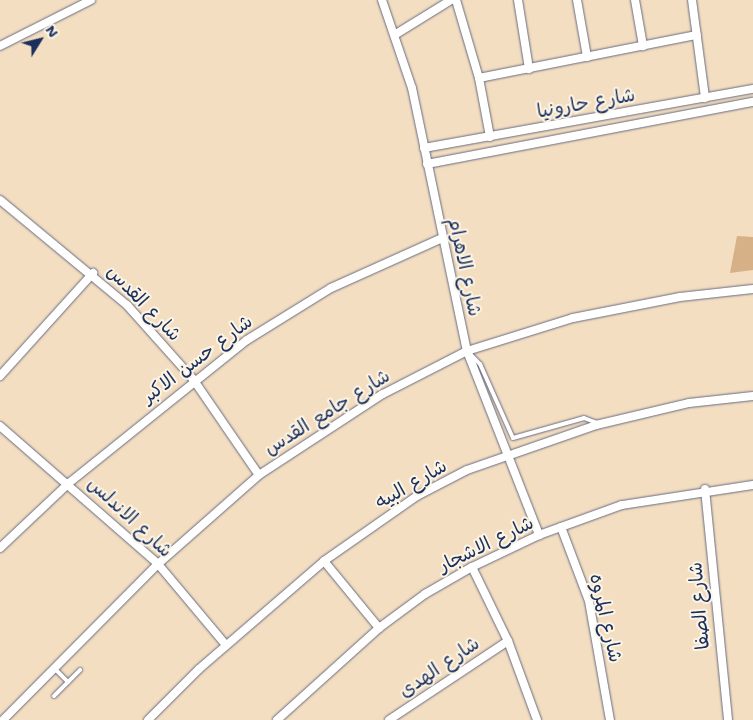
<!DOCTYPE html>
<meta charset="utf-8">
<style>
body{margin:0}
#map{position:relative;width:753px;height:720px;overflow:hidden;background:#f4dec1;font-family:"Shantell Sans","Playpen Sans Arabic",sans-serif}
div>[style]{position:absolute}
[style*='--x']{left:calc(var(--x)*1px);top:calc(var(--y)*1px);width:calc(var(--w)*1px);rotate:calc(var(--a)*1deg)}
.building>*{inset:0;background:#d6b187}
.roads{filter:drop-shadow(0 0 1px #676c81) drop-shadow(0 0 1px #676c81)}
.service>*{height:4px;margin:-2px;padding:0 2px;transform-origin:2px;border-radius:2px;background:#fff}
.minor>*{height:8px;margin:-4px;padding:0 4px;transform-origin:4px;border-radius:4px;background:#fff}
span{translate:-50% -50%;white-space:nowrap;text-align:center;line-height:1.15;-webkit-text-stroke:4px #fcf5e5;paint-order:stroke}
.street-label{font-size:19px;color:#1b2f5e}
.north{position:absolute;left:15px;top:15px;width:50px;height:50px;-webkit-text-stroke:4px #fcf5e5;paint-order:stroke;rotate:54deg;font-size:14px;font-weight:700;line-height:20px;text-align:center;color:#1b2f5e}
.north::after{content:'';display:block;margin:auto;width:18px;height:22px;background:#1b2f5e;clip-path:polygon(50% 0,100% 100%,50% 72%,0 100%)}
</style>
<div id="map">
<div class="building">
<i style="clip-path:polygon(737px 236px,753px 237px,753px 270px,730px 273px)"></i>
</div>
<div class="roads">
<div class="service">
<i style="--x:469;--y:353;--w:16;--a:45"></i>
<i style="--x:480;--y:364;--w:81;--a:66"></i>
<i style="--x:513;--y:438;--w:74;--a:-15.7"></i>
<i style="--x:584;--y:418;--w:17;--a:21"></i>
<i style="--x:54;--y:668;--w:20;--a:45"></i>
<i style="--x:54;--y:696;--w:37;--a:-45"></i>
</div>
<div class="minor">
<i style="--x:382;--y:0;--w:93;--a:71.2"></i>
<i style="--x:412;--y:88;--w:269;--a:78.2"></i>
<i style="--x:467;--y:351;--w:198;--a:68.6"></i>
<i style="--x:456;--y:0;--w:81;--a:73.6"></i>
<i style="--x:479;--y:78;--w:60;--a:79.4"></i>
<i style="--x:518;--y:0;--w:70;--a:80.9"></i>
<i style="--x:577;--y:0;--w:58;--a:80"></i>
<i style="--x:635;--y:0;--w:47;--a:80.1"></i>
<i style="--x:692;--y:0;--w:99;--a:82.4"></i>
<i style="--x:396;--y:34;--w:65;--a:-31.7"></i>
<i style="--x:0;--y:46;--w:102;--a:-26.8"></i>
<i style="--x:479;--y:78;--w:222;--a:-11.2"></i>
<i style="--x:424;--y:148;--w:334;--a:-10.2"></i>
<i style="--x:427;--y:164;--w:332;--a:-10.8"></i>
<i style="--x:0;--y:200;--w:165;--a:39.6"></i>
<i style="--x:127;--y:305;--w:99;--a:48.3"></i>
<i style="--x:193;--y:379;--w:116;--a:55.5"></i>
<i style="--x:0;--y:376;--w:139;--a:-47.9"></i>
<i style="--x:0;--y:426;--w:210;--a:41.1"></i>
<i style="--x:158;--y:564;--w:106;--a:50"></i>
<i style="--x:705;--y:489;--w:232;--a:84.3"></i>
<i style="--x:561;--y:527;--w:79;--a:69.3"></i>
<i style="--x:589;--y:601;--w:121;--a:80"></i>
<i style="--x:0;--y:548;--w:95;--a:-43.3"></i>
<i style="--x:69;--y:483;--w:228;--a:-38.8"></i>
<i style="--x:247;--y:340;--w:99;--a:-31.8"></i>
<i style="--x:331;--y:288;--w:122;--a:-24.2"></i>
<i style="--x:324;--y:561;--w:87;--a:50.6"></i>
<i style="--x:472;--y:567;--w:82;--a:64.1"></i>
<i style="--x:508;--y:641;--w:84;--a:69.8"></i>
<i style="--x:3;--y:720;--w:220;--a:-45.2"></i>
<i style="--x:158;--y:564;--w:135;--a:-41.4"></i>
<i style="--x:259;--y:475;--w:148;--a:-33.2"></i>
<i style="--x:383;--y:394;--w:94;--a:-27.1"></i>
<i style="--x:467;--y:351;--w:111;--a:-17.3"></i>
<i style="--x:573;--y:318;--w:109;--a:-11.1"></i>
<i style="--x:680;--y:297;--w:73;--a:-6.3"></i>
<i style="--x:148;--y:720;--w:72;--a:-45"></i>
<i style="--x:199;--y:669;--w:165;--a:-40.8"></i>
<i style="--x:324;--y:561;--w:113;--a:-35"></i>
<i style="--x:417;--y:496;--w:56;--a:-27.5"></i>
<i style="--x:467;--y:470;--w:137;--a:-19.2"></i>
<i style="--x:596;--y:425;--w:96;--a:-13.3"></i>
<i style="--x:689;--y:403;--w:64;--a:-6.2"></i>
<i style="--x:277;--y:720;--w:137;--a:-42"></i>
<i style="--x:379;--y:628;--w:57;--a:-36.5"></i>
<i style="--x:425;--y:594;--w:54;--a:-29.9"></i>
<i style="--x:472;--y:567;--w:74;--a:-25.5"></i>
<i style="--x:539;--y:535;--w:88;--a:-19.9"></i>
<i style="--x:622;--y:505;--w:133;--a:-8.7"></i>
<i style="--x:389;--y:720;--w:143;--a:-33.6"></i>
</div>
</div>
<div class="street-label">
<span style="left:586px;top:103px;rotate:-10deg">شارع حارونيا</span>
<span style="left:465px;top:267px;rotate:78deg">شارع الاهرام</span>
<span style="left:144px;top:303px;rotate:46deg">شارع القدس</span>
<span style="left:197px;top:359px;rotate:-37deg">شارع حسن الاكبر</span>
<span style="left:327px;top:412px;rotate:-32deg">شارع جامع القدس</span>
<span style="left:411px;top:484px;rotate:-30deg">شارع البيه</span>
<span style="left:130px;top:517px;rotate:43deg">شارع الاندلس</span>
<span style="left:486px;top:544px;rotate:-26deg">شارع الاشجار</span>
<span style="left:699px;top:606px;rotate:-95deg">شارع الصفا</span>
<span style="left:606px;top:618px;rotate:77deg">شارع المروه</span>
<span style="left:439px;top:667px;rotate:-34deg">شارع الهدى</span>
</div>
<div class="north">N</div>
</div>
